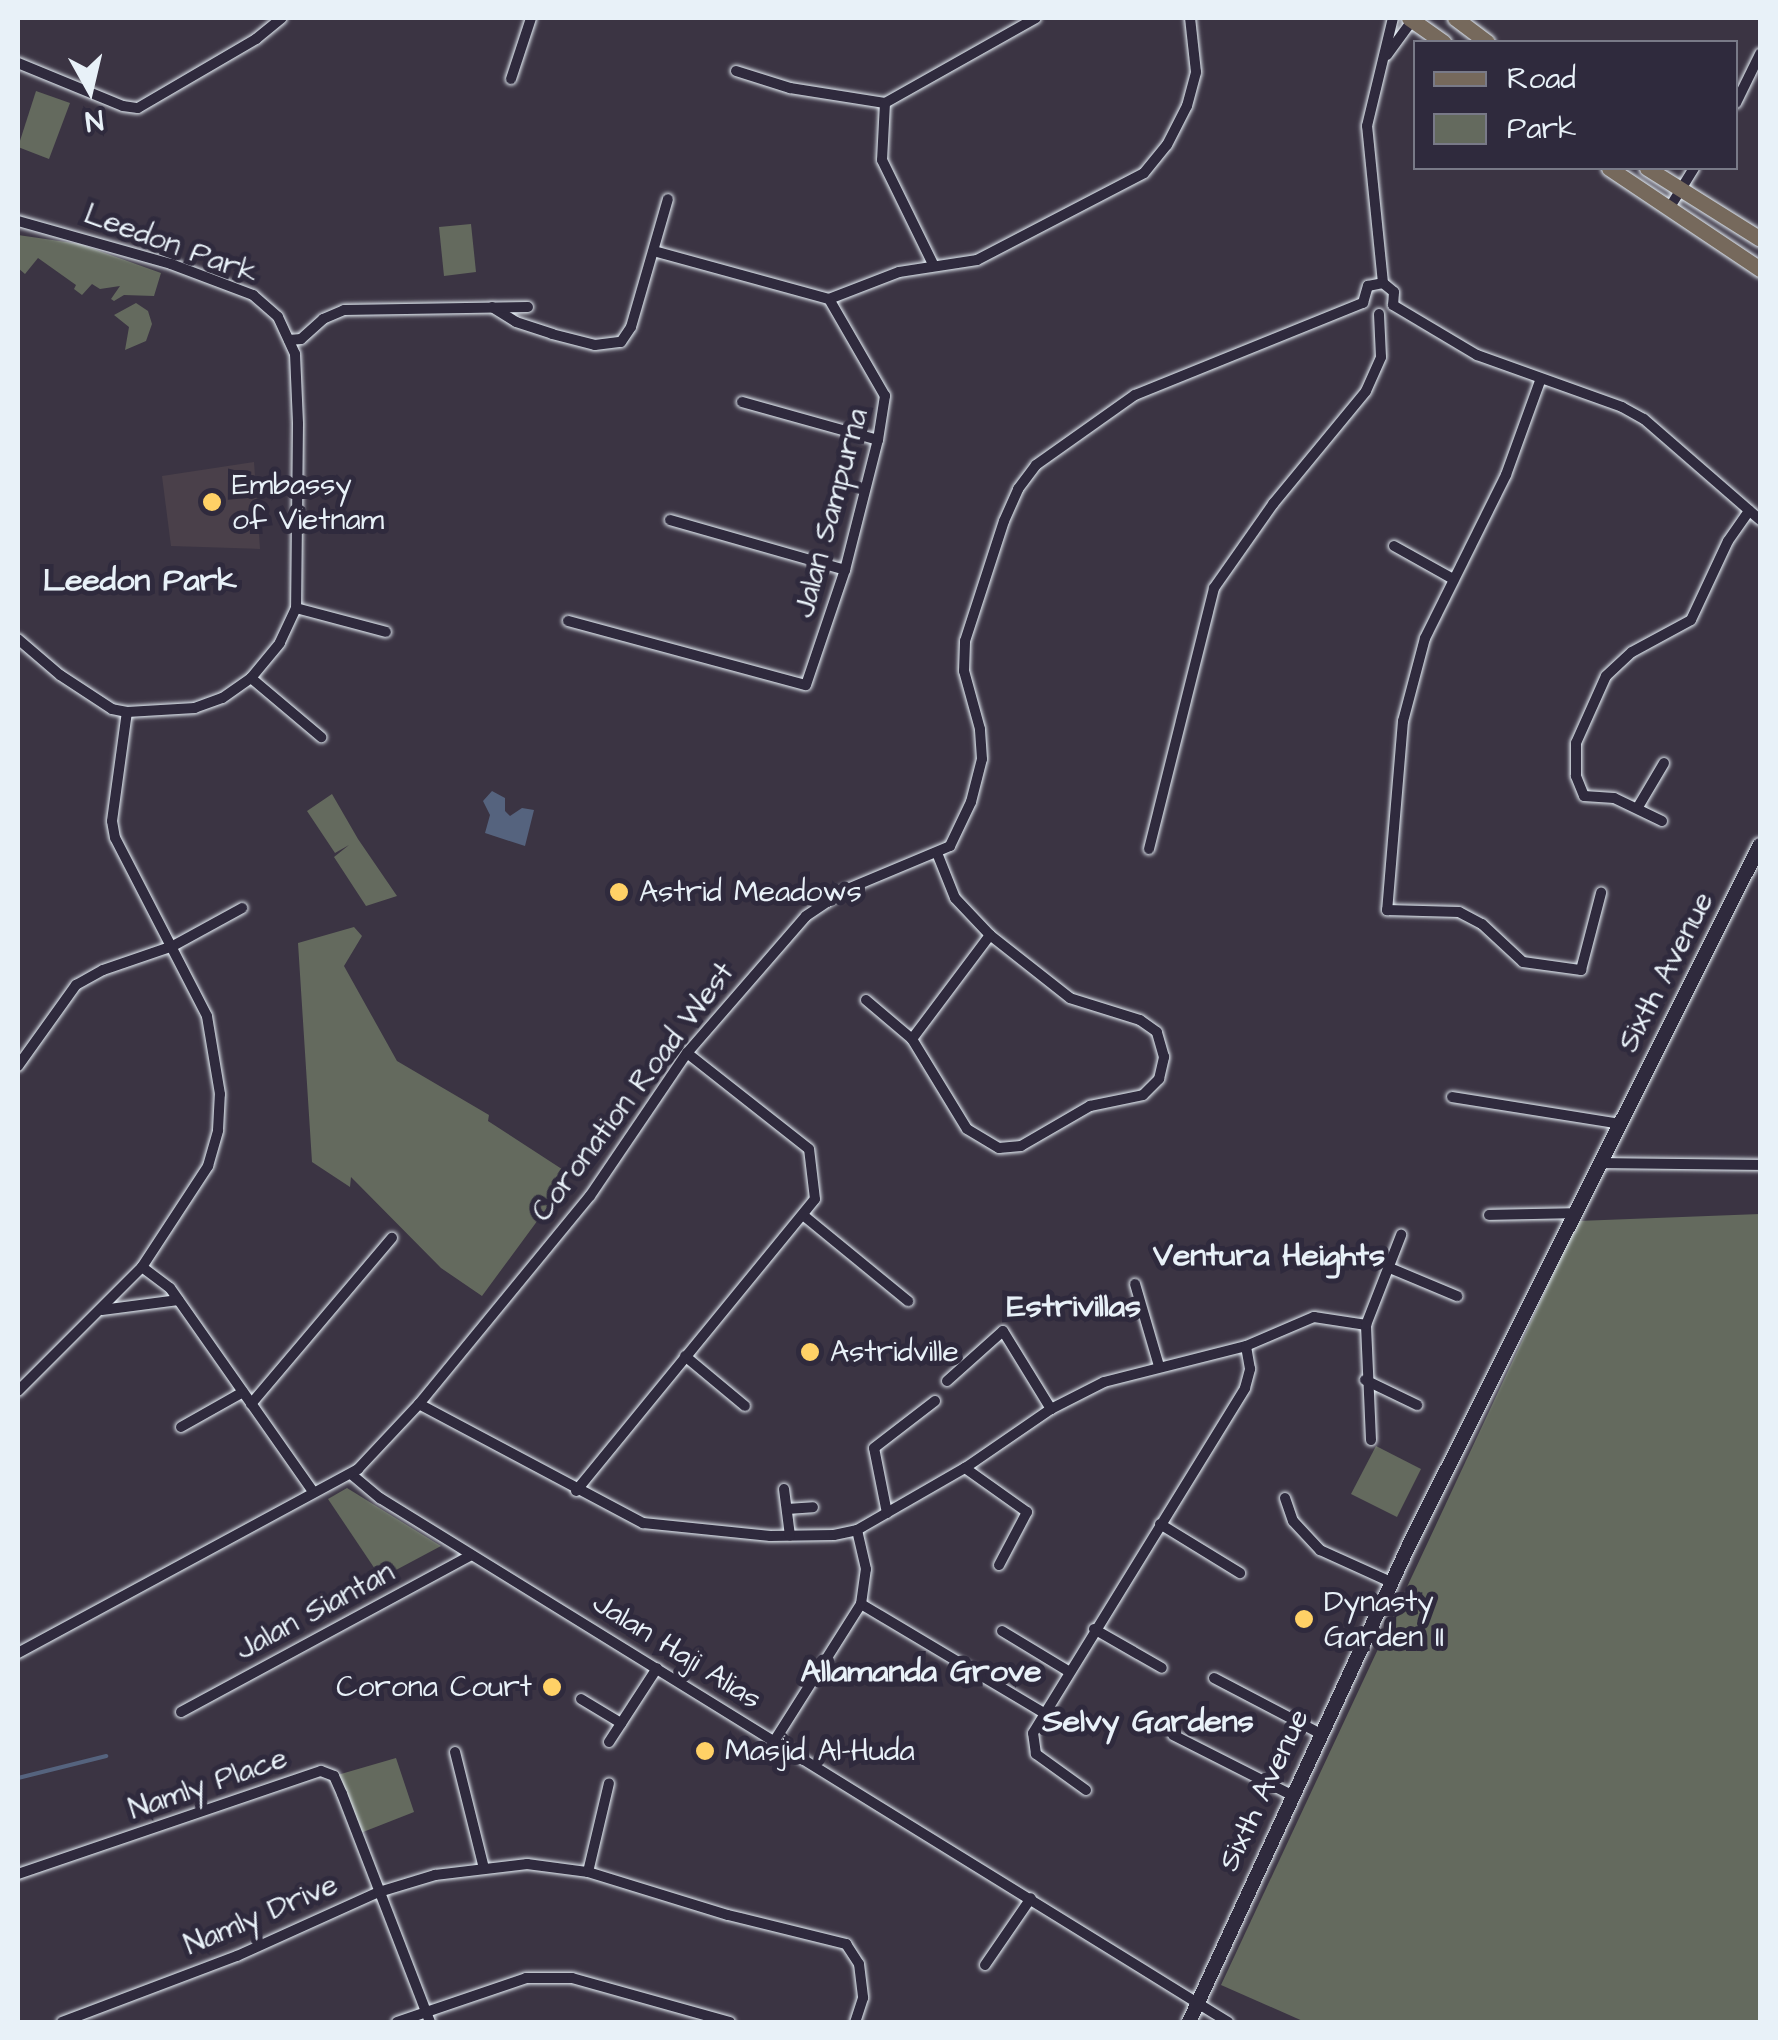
<!DOCTYPE html>
<style>
body{margin:0}
#map{position:relative;width:1778px;height:2040px;overflow:hidden;background:#3b3443;font-family:"Architects Daughter",sans-serif}
div>[style]{position:absolute}
[style*='--x']{left:calc(var(--x)*1px);top:calc(var(--y)*1px);width:calc(var(--w)*1px);rotate:calc(var(--a)*1deg)}
.built>*{inset:0;background:#4a404a}
.green>*{inset:0;background:#646a5e}
.water>*{inset:0;background:#55637e}
.stream>*{height:4px;margin:-2px;padding:0 2px;transform-origin:2px;border-radius:2px;background:#55637e}
.roads{filter:drop-shadow(0 0 2px #e8f1f8) drop-shadow(0 0 2px #e8f1f8)}
.street>*{height:10px;margin:-5px;padding:0 5px;transform-origin:5px;border-radius:5px;background:#2f2a3d}
.secondary>*{height:14px;margin:-7px;padding:0 7px;transform-origin:7px;border-radius:7px;background:#2f2a3d}
.primary>*{height:15px;margin:-7.5px;padding:0 7.5px;transform-origin:7.5px;border-radius:7.5px;background:#76695c}
.dots>*{width:28px;height:28px;translate:-50% -50%;box-sizing:border-box;border:5px solid #2f2a3d;border-radius:50%}
span{translate:-50% -50%;white-space:nowrap;text-align:center;line-height:1.15;-webkit-text-stroke:10px #2f2a3d;paint-order:stroke}
.street-label{font-size:30px;color:#e8f1f8}
.poi-label{font-size:30px;color:#e8f1f8}
.left{translate:0 -50%;text-align:left}
.right{translate:-100% -50%;text-align:right}
.neighbourhood-label{font-size:32px;color:#e8f1f8;font-weight:700}
.frame{position:absolute;inset:0;border:20px solid #e8f1f8;pointer-events:none}
.legend{position:absolute;left:1413px;top:40px;width:325px;height:130px;box-sizing:border-box;background:#2f2a3d;border:2px solid #797a88;margin:0;padding:12px 18px;list-style:none;font-size:30px;color:#e8f1f8}
.legend li{display:flex;align-items:center;gap:20px;height:50px}
.legend b{width:50px;border:2px solid #797a88}
.north{position:absolute;left:40px;top:40px;width:100px;height:100px;-webkit-text-stroke:8px #2f2a3d;paint-order:stroke;rotate:172deg;font-size:28px;font-weight:700;line-height:40px;text-align:center;color:#e8f1f8}
.north::after{content:'';display:block;margin:auto;width:35px;height:45px;background:#e8f1f8;clip-path:polygon(50% 0,100% 100%,50% 72%,0 100%)}
</style>
<div id="map">
<div class="built">
<i style="clip-path:polygon(254px 462px,260px 549px,171px 546px,162px 476px)"></i>
</div>
<div class="green">
<i style="clip-path:polygon(36px 91px,70px 103px,49px 159px,18px 147px)"></i>
<i style="clip-path:polygon(471px 224px,476px 272px,444px 276px,439px 227px)"></i>
<i style="clip-path:polygon(18px 235px,80px 244px,161px 273px,154px 296px,124px 295px,114px 301px,111px 299px,120px 286px,100px 289px,92px 284px,82px 295px,74px 289px,76px 285px,38px 258px,25px 274px,18px 268px)"></i>
<i style="clip-path:polygon(136px 303px,148px 311px,152px 324px,146px 341px,125px 350px,129px 327px,114px 315px)"></i>
<i style="clip-path:polygon(332px 794px,358px 839px,397px 896px,366px 906px,334px 857px,349px 845px,335px 853px,307px 811px)"></i>
<i style="clip-path:polygon(354px 927px,362px 936px,344px 966px,397px 1061px,489px 1115px,488px 1121px,571px 1175px,482px 1296px,441px 1268px,351px 1177px,350px 1187px,312px 1162px,298px 943px)"></i>
<i style="clip-path:polygon(1760px 1214px,1760px 2022px,1305px 2022px,1221px 1985px,1578px 1221px)"></i>
<i style="clip-path:polygon(1376px 1446px,1421px 1469px,1397px 1517px,1351px 1494px)"></i>
<i style="clip-path:polygon(347px 1488px,441px 1546px,381px 1578px,328px 1499px)"></i>
<i style="clip-path:polygon(396px 1758px,414px 1812px,358px 1834px,334px 1776px)"></i>
</div>
<div class="water">
<i style="clip-path:polygon(492px 791px,505px 798px,505px 811px,510px 816px,522px 808px,534px 810px,525px 846px,485px 833px,490px 815px,483px 801px)"></i>
</div>
<div class="stream">
<i style="--x:18;--y:1778;--w:91;--a:-14"></i>
</div>
<div class="roads">
<div class="street">
<i style="--x:1387;--y:55;--w:46;--a:-53.9"></i>
<i style="--x:18;--y:63;--w:113;--a:22.3"></i>
<i style="--x:123;--y:106;--w:15;--a:8"></i>
<i style="--x:138;--y:108;--w:137;--a:-30.3"></i>
<i style="--x:256;--y:39;--w:33;--a:-39"></i>
<i style="--x:736;--y:71;--w:57;--a:17.5"></i>
<i style="--x:790;--y:88;--w:96;--a:9"></i>
<i style="--x:885;--y:103;--w:173;--a:-29.4"></i>
<i style="--x:511;--y:79;--w:64;--a:-71.8"></i>
<i style="--x:885;--y:103;--w:57;--a:93"></i>
<i style="--x:882;--y:160;--w:118;--a:63.9"></i>
<i style="--x:1736;--y:103;--w:55;--a:-63.9"></i>
<i style="--x:1670;--y:207;--w:46;--a:-58.4"></i>
<i style="--x:18;--y:221;--w:159;--a:15.7"></i>
<i style="--x:171;--y:264;--w:88;--a:20.7"></i>
<i style="--x:253;--y:295;--w:33;--a:41"></i>
<i style="--x:278;--y:317;--w:41;--a:65.3"></i>
<i style="--x:295;--y:354;--w:70;--a:87.5"></i>
<i style="--x:298;--y:424;--w:184;--a:90.6"></i>
<i style="--x:296;--y:608;--w:38;--a:115"></i>
<i style="--x:280;--y:643;--w:45;--a:129.6"></i>
<i style="--x:251;--y:678;--w:35;--a:145"></i>
<i style="--x:222;--y:698;--w:29;--a:160"></i>
<i style="--x:195;--y:708;--w:68;--a:176.6"></i>
<i style="--x:127;--y:712;--w:15;--a:-169"></i>
<i style="--x:112;--y:709;--w:62;--a:-146.8"></i>
<i style="--x:60;--y:675;--w:55;--a:-139.4"></i>
<i style="--x:1383;--y:283;--w:158;--a:-95.8"></i>
<i style="--x:1367;--y:126;--w:111;--a:-76.5"></i>
<i style="--x:1383;--y:283;--w:14;--a:39"></i>
<i style="--x:1394;--y:292;--w:13;--a:94"></i>
<i style="--x:829;--y:299;--w:75;--a:-21.1"></i>
<i style="--x:899;--y:272;--w:79;--a:-8.7"></i>
<i style="--x:977;--y:260;--w:188;--a:-27.5"></i>
<i style="--x:1144;--y:173;--w:36;--a:-51"></i>
<i style="--x:1167;--y:145;--w:44;--a:-62.9"></i>
<i style="--x:1187;--y:106;--w:35;--a:-75"></i>
<i style="--x:1196;--y:72;--w:54;--a:-96.3"></i>
<i style="--x:1363;--y:303;--w:18;--a:-74"></i>
<i style="--x:1368;--y:286;--w:15;--a:-11"></i>
<i style="--x:1393;--y:305;--w:98;--a:30.8"></i>
<i style="--x:1477;--y:355;--w:154;--a:19.7"></i>
<i style="--x:1622;--y:407;--w:25;--a:29"></i>
<i style="--x:1644;--y:419;--w:154;--a:41"></i>
<i style="--x:492;--y:307;--w:28;--a:32"></i>
<i style="--x:516;--y:322;--w:38;--a:18"></i>
<i style="--x:552;--y:334;--w:44;--a:14.3"></i>
<i style="--x:595;--y:345;--w:26;--a:-7"></i>
<i style="--x:621;--y:342;--w:18;--a:-56"></i>
<i style="--x:631;--y:327;--w:133;--a:-73.9"></i>
<i style="--x:289;--y:340;--w:12;--a:-5"></i>
<i style="--x:301;--y:339;--w:30;--a:-42"></i>
<i style="--x:323;--y:319;--w:23;--a:-23"></i>
<i style="--x:344;--y:310;--w:184;--a:-0.9"></i>
<i style="--x:1540;--y:381;--w:100;--a:109.9"></i>
<i style="--x:1506;--y:475;--w:182;--a:116.4"></i>
<i style="--x:1425;--y:638;--w:86;--a:104.8"></i>
<i style="--x:1403;--y:721;--w:190;--a:94.8"></i>
<i style="--x:1387;--y:910;--w:72;--a:1.6"></i>
<i style="--x:1459;--y:912;--w:26;--a:28"></i>
<i style="--x:1482;--y:924;--w:56;--a:42.8"></i>
<i style="--x:1523;--y:962;--w:59;--a:7.9"></i>
<i style="--x:1581;--y:970;--w:80;--a:-75.4"></i>
<i style="--x:742;--y:402;--w:141;--a:15.6"></i>
<i style="--x:670;--y:520;--w:182;--a:15.9"></i>
<i style="--x:1394;--y:546;--w:68;--a:29.2"></i>
<i style="--x:296;--y:608;--w:93;--a:14.9"></i>
<i style="--x:568;--y:621;--w:246;--a:15.1"></i>
<i style="--x:806;--y:685;--w:121;--a:-71.3"></i>
<i style="--x:845;--y:570;--w:134;--a:-75.8"></i>
<i style="--x:878;--y:440;--w:45;--a:-81"></i>
<i style="--x:885;--y:396;--w:112;--a:-120"></i>
<i style="--x:829;--y:299;--w:181;--a:-164.7"></i>
<i style="--x:251;--y:678;--w:92;--a:40.1"></i>
<i style="--x:1638;--y:807;--w:51;--a:-59.4"></i>
<i style="--x:1662;--y:821;--w:53;--a:-154.4"></i>
<i style="--x:1614;--y:798;--w:30;--a:-176"></i>
<i style="--x:1584;--y:796;--w:22;--a:-112"></i>
<i style="--x:1576;--y:776;--w:33;--a:-90"></i>
<i style="--x:1576;--y:743;--w:73;--a:-65.9"></i>
<i style="--x:1606;--y:676;--w:35;--a:-43"></i>
<i style="--x:1632;--y:652;--w:67;--a:-28.5"></i>
<i style="--x:1691;--y:620;--w:87;--a:-64.9"></i>
<i style="--x:1728;--y:541;--w:37;--a:-55"></i>
<i style="--x:1149;--y:849;--w:269;--a:-76"></i>
<i style="--x:1214;--y:588;--w:103;--a:-54.9"></i>
<i style="--x:1273;--y:504;--w:146;--a:-50.5"></i>
<i style="--x:1366;--y:391;--w:37;--a:-66"></i>
<i style="--x:1381;--y:357;--w:43;--a:-92.7"></i>
<i style="--x:866;--y:1000;--w:60;--a:40.3"></i>
<i style="--x:912;--y:1039;--w:105;--a:58.6"></i>
<i style="--x:967;--y:1129;--w:37;--a:31"></i>
<i style="--x:999;--y:1148;--w:22;--a:-5"></i>
<i style="--x:1021;--y:1146;--w:80;--a:-30.1"></i>
<i style="--x:1090;--y:1106;--w:54;--a:-11.7"></i>
<i style="--x:1143;--y:1095;--w:23;--a:-45"></i>
<i style="--x:1159;--y:1079;--w:23;--a:-77"></i>
<i style="--x:1164;--y:1057;--w:26;--a:-106"></i>
<i style="--x:1157;--y:1032;--w:21;--a:-145"></i>
<i style="--x:1140;--y:1020;--w:73;--a:-162.6"></i>
<i style="--x:1070;--y:998;--w:102;--a:-141.8"></i>
<i style="--x:990;--y:935;--w:51;--a:-133.4"></i>
<i style="--x:955;--y:898;--w:48;--a:-111.8"></i>
<i style="--x:912;--y:1039;--w:130;--a:-53.1"></i>
<i style="--x:18;--y:1066;--w:100;--a:-54.4"></i>
<i style="--x:76;--y:985;--w:31;--a:-29"></i>
<i style="--x:103;--y:970;--w:74;--a:-18.9"></i>
<i style="--x:173;--y:946;--w:79;--a:-28.8"></i>
<i style="--x:1452;--y:1097;--w:170;--a:9.1"></i>
<i style="--x:1601;--y:1163;--w:159;--a:0.7"></i>
<i style="--x:803;--y:1215;--w:136;--a:39.3"></i>
<i style="--x:1489;--y:1215;--w:88;--a:-1.3"></i>
<i style="--x:142;--y:1267;--w:35;--a:37"></i>
<i style="--x:170;--y:1288;--w:247;--a:54.9"></i>
<i style="--x:1390;--y:1268;--w:73;--a:22.7"></i>
<i style="--x:1135;--y:1284;--w:85;--a:73.7"></i>
<i style="--x:102;--y:1310;--w:77;--a:-7.5"></i>
<i style="--x:685;--y:1356;--w:78;--a:39.8"></i>
<i style="--x:1365;--y:1380;--w:58;--a:25.7"></i>
<i style="--x:947;--y:1381;--w:75;--a:-41.8"></i>
<i style="--x:1003;--y:1331;--w:92;--a:58.4"></i>
<i style="--x:18;--y:1391;--w:175;--a:-45"></i>
<i style="--x:142;--y:1267;--w:121;--a:-56.8"></i>
<i style="--x:208;--y:1166;--w:37;--a:-74"></i>
<i style="--x:218;--y:1130;--w:36;--a:-87"></i>
<i style="--x:220;--y:1094;--w:79;--a:-99.5"></i>
<i style="--x:207;--y:1016;--w:200;--a:-117.3"></i>
<i style="--x:115;--y:838;--w:17;--a:-100"></i>
<i style="--x:112;--y:821;--w:110;--a:-82.2"></i>
<i style="--x:251;--y:1404;--w:218;--a:-49.7"></i>
<i style="--x:419;--y:1404;--w:254;--a:28"></i>
<i style="--x:643;--y:1523;--w:128;--a:5.8"></i>
<i style="--x:770;--y:1536;--w:64;--a:-0.9"></i>
<i style="--x:834;--y:1535;--w:24;--a:-12"></i>
<i style="--x:857;--y:1530;--w:125;--a:-29.9"></i>
<i style="--x:965;--y:1468;--w:104;--a:-34.5"></i>
<i style="--x:1051;--y:1409;--w:59;--a:-27"></i>
<i style="--x:1104;--y:1382;--w:146;--a:-14.2"></i>
<i style="--x:1246;--y:1346;--w:74;--a:-23.1"></i>
<i style="--x:1314;--y:1317;--w:53;--a:8.7"></i>
<i style="--x:181;--y:1427;--w:71;--a:-29.4"></i>
<i style="--x:1371;--y:1440;--w:115;--a:-92.5"></i>
<i style="--x:1366;--y:1325;--w:97;--a:-68.7"></i>
<i style="--x:965;--y:1468;--w:76;--a:35.4"></i>
<i style="--x:1027;--y:1512;--w:60;--a:117.8"></i>
<i style="--x:351;--y:1474;--w:38;--a:40"></i>
<i style="--x:380;--y:1498;--w:997;--a:31.71"></i>
<i style="--x:784;--y:1489;--w:47;--a:82.7"></i>
<i style="--x:576;--y:1491;--w:377;--a:-50.7"></i>
<i style="--x:815;--y:1199;--w:50;--a:-96.8"></i>
<i style="--x:809;--y:1149;--w:155;--a:-141.8"></i>
<i style="--x:1285;--y:1498;--w:24;--a:71"></i>
<i style="--x:1293;--y:1521;--w:40;--a:47"></i>
<i style="--x:1320;--y:1550;--w:78;--a:24.3"></i>
<i style="--x:787;--y:1509;--w:26;--a:-4"></i>
<i style="--x:887;--y:1513;--w:66;--a:-101.3"></i>
<i style="--x:874;--y:1448;--w:77;--a:-37.6"></i>
<i style="--x:1160;--y:1524;--w:94;--a:31.5"></i>
<i style="--x:861;--y:1604;--w:211;--a:30.8"></i>
<i style="--x:1094;--y:1629;--w:78;--a:29.8"></i>
<i style="--x:1002;--y:1631;--w:77;--a:31.2"></i>
<i style="--x:18;--y:1653;--w:387;--a:-28.4"></i>
<i style="--x:358;--y:1469;--w:89;--a:-46.8"></i>
<i style="--x:419;--y:1404;--w:269;--a:-50.6"></i>
<i style="--x:590;--y:1196;--w:173;--a:-55.9"></i>
<i style="--x:687;--y:1053;--w:181;--a:-49"></i>
<i style="--x:806;--y:916;--w:47;--a:-33.7"></i>
<i style="--x:845;--y:890;--w:114;--a:-22.7"></i>
<i style="--x:950;--y:846;--w:49;--a:-64.5"></i>
<i style="--x:971;--y:802;--w:44;--a:-75.7"></i>
<i style="--x:982;--y:759;--w:30;--a:-94"></i>
<i style="--x:980;--y:729;--w:60;--a:-105.4"></i>
<i style="--x:964;--y:671;--w:30;--a:-88"></i>
<i style="--x:965;--y:641;--w:126;--a:-72"></i>
<i style="--x:1004;--y:521;--w:35;--a:-66"></i>
<i style="--x:1018;--y:489;--w:30;--a:-53"></i>
<i style="--x:1036;--y:465;--w:121;--a:-35.3"></i>
<i style="--x:1135;--y:395;--w:246;--a:-22"></i>
<i style="--x:1214;--y:1678;--w:121;--a:27.6"></i>
<i style="--x:581;--y:1699;--w:47;--a:31"></i>
<i style="--x:181;--y:1712;--w:330;--a:-28.4"></i>
<i style="--x:1173;--y:1735;--w:135;--a:26.9"></i>
<i style="--x:775;--y:1740;--w:161;--a:-57.7"></i>
<i style="--x:861;--y:1604;--w:35;--a:-82"></i>
<i style="--x:866;--y:1569;--w:40;--a:-103"></i>
<i style="--x:609;--y:1742;--w:88;--a:-57"></i>
<i style="--x:455;--y:1752;--w:120;--a:76"></i>
<i style="--x:1086;--y:1790;--w:62;--a:-144.2"></i>
<i style="--x:1036;--y:1754;--w:21;--a:-98"></i>
<i style="--x:1033;--y:1733;--w:405;--a:-58.4"></i>
<i style="--x:1245;--y:1388;--w:20;--a:-75"></i>
<i style="--x:1250;--y:1369;--w:23;--a:-100"></i>
<i style="--x:588;--y:1872;--w:91;--a:-76.7"></i>
<i style="--x:18;--y:1874;--w:320;--a:-18.8"></i>
<i style="--x:321;--y:1771;--w:14;--a:21"></i>
<i style="--x:334;--y:1776;--w:20;--a:66"></i>
<i style="--x:342;--y:1794;--w:244;--a:68.9"></i>
<i style="--x:985;--y:1965;--w:81;--a:-55.5"></i>
<i style="--x:62;--y:2022;--w:187;--a:-20.7"></i>
<i style="--x:237;--y:1956;--w:156;--a:-24.3"></i>
<i style="--x:379;--y:1892;--w:59;--a:-16.9"></i>
<i style="--x:435;--y:1875;--w:93;--a:-6.8"></i>
<i style="--x:527;--y:1864;--w:62;--a:7.5"></i>
<i style="--x:588;--y:1872;--w:146;--a:17.1"></i>
<i style="--x:728;--y:1915;--w:122;--a:13.8"></i>
<i style="--x:846;--y:1944;--w:24;--a:57"></i>
<i style="--x:859;--y:1964;--w:34;--a:83"></i>
<i style="--x:863;--y:1998;--w:25;--a:108"></i>
<i style="--x:397;--y:2022;--w:136;--a:-18.8"></i>
<i style="--x:526;--y:1978;--w:46;--a:0"></i>
<i style="--x:572;--y:1978;--w:164;--a:15.6"></i>
</div>
<div class="secondary">
<i style="--x:1189;--y:2022;--w:525;--a:-65.24"></i>
<i style="--x:1409;--y:1545;--w:783;--a:-63.37"></i>
</div>
<div class="primary">
<i style="--x:1409;--y:18;--w:42;--a:35.2"></i>
<i style="--x:1455;--y:18;--w:40;--a:37"></i>
<i style="--x:1609;--y:168;--w:182;--a:33.8"></i>
<i style="--x:1647;--y:168;--w:133;--a:32.1"></i>
</div>
</div>
<div class="dots">
<i style="left:212px;top:502px;background:#ffd166"></i>
<i style="left:619px;top:892px;background:#ffd166"></i>
<i style="left:810px;top:1352px;background:#ffd166"></i>
<i style="left:1304px;top:1619px;background:#ffd166"></i>
<i style="left:552px;top:1687px;background:#ffd166"></i>
<i style="left:705px;top:1751px;background:#ffd166"></i>
</div>
<div class="street-label">
<span style="left:171px;top:244px;rotate:20deg">Leedon Park</span>
<span style="left:831px;top:513px;rotate:-75deg">Jalan Sampurna</span>
<span style="left:1666px;top:972px;rotate:-63deg">Sixth Avenue</span>
<span style="left:633px;top:1092px;rotate:-53deg">Coronation Road West</span>
<span style="left:315px;top:1611px;rotate:-28deg">Jalan Siantan</span>
<span style="left:677px;top:1651px;rotate:32deg">Jalan Haji Alias</span>
<span style="left:208px;top:1784px;rotate:-19deg">Namly Place</span>
<span style="left:1264px;top:1790px;rotate:-65deg">Sixth Avenue</span>
<span style="left:261px;top:1915px;rotate:-23deg">Namly Drive</span>
</div>
<div class="poi-label">
<span class="left" style="left:232px;top:502px">Embassy<br>of Vietnam</span>
<span class="left" style="left:639px;top:892px">Astrid Meadows</span>
<span class="left" style="left:830px;top:1352px">Astridville</span>
<span class="left" style="left:1324px;top:1619px">Dynasty<br>Garden II</span>
<span class="right" style="left:532px;top:1687px">Corona Court</span>
<span class="left" style="left:725px;top:1751px">Masjid Al-Huda</span>
</div>
<div class="neighbourhood-label">
<span style="left:140px;top:581px">Leedon Park</span>
<span style="left:1269px;top:1256px">Ventura Heights</span>
<span style="left:1074px;top:1307px">Estrivillas</span>
<span style="left:921px;top:1672px">Allamanda Grove</span>
<span style="left:1148px;top:1722px">Selvy Gardens</span>
</div>
<div class="frame"></div>
<ul class="legend">
<li><b style="height:12px;background:#76695c"></b>Road</li>
<li><b style="height:28px;background:#646a5e"></b>Park</li>
</ul>
<div class="north">N</div>
</div>
